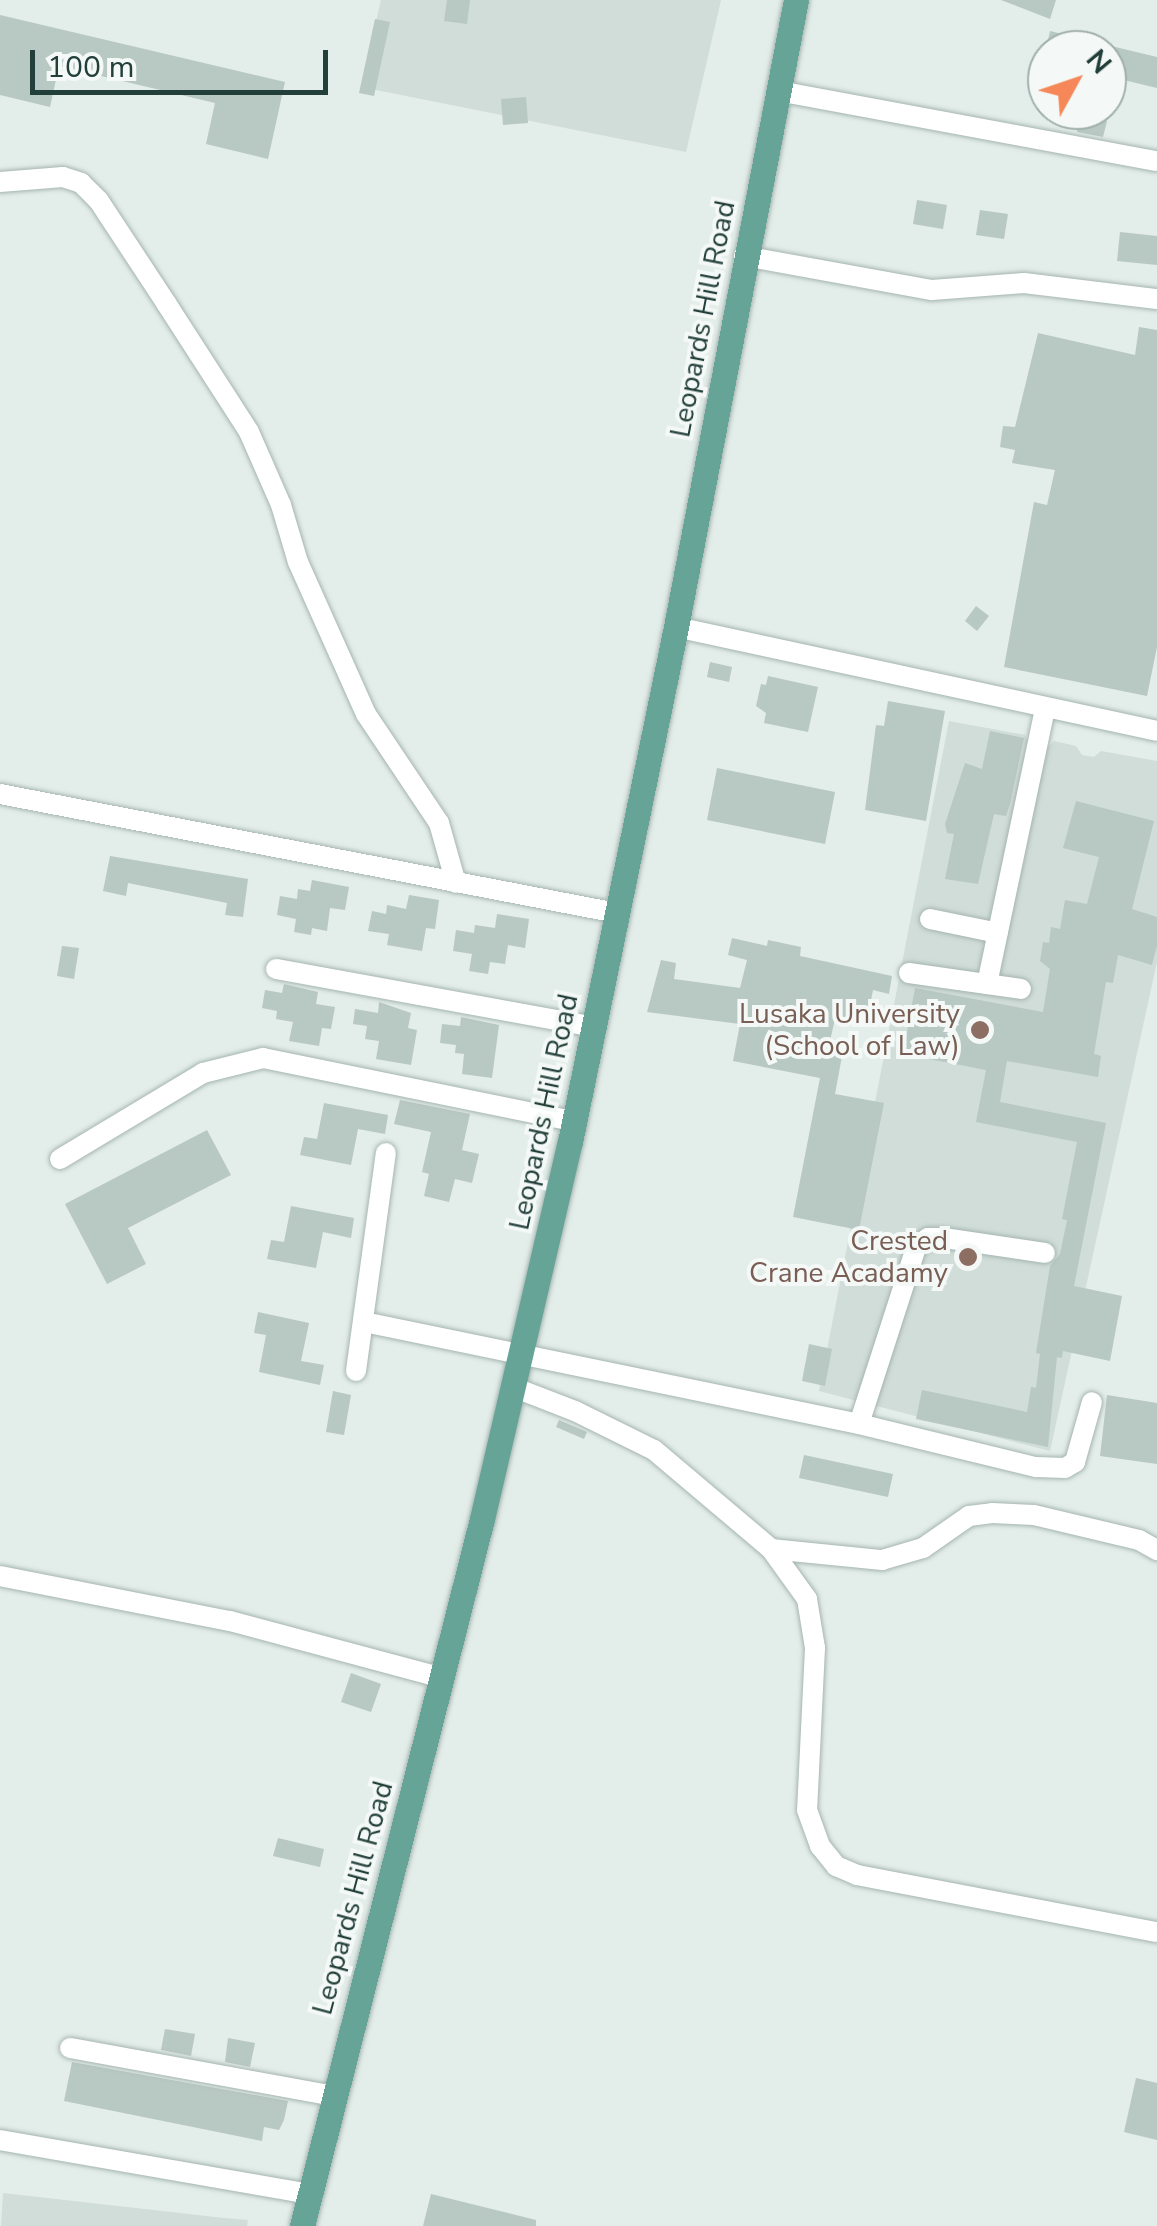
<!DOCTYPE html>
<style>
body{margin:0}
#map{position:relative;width:1157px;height:2226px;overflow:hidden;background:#e3ede9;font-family:"Nunito Sans",sans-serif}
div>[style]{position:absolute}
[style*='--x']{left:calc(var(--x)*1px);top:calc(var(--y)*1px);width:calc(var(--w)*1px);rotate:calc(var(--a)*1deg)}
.built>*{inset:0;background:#d1ddd8}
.building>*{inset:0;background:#b8c8c2}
.roads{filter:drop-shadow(0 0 2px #a5b5b1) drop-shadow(0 0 2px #a5b5b1)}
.minor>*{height:20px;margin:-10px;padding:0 10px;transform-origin:10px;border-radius:10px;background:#fff}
.major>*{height:25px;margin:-12.5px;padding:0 12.5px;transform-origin:12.5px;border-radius:12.5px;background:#66a497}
.dots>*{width:28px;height:28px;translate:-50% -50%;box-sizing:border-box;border:5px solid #f4f9f7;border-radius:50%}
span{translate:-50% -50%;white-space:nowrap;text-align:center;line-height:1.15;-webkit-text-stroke:8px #f4f9f7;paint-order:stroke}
.street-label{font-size:28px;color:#223f39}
.education-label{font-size:28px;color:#785e54}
.right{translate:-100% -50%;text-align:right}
.north{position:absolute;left:1027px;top:30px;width:100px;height:100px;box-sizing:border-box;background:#f4f9f7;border:2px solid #a0afab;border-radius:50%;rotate:50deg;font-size:28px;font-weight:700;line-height:40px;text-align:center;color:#223f39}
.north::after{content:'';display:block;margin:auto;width:35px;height:45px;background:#f58759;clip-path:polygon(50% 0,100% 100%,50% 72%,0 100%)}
.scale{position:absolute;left:30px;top:50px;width:298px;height:45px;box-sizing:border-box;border:5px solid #223f39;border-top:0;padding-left:12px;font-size:30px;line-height:35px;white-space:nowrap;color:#223f39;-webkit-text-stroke:8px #f4f9f7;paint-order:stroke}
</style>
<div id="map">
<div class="built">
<i style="clip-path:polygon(381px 0,721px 0,686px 152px,361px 87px)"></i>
<i style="clip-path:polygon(949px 721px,1025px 735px,1031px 746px,1046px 749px,1054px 741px,1076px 746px,1082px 755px,1094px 757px,1101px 751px,1157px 761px,1157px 962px,1050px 1451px,819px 1391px)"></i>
<i style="clip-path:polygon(3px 2193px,224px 2218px,248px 2220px,247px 2226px,1px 2226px)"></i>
</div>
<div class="building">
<i style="clip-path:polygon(447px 0,470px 0,467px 24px,444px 21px)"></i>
<i style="clip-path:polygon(1001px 0,1056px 0,1050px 19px)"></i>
<i style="clip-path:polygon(0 15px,285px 82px,268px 159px,206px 144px,215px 103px,59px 66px,50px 107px,0 95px)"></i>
<i style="clip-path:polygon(375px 19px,390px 22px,374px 96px,359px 93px)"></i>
<i style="clip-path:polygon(1050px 31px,1104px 44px,1103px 50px,1046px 50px)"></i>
<i style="clip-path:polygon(1107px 45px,1157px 57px,1157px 88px,1107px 76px)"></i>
<i style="clip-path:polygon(526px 97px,528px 123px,503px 125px,501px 99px)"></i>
<i style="clip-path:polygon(1081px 114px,1107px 121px,1103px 137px,1077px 132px)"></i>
<i style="clip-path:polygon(917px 200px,947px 205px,943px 229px,913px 224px)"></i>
<i style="clip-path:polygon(980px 210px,1008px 214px,1004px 239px,976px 235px)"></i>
<i style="clip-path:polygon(1120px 232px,1157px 236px,1157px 265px,1117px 261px)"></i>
<i style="clip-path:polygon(1139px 327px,1157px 330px,1157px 647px,1147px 696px,1004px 667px,1034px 502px,1047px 505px,1055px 470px,1012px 463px,1015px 450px,1000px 447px,1003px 426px,1015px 427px,1038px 333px,1135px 355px)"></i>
<i style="clip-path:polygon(976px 606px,989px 616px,977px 631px,965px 621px)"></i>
<i style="clip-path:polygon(710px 662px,732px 667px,729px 682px,707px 677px)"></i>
<i style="clip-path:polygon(768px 676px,818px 687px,808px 732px,764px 723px,766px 713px,756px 706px,761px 684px,766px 685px)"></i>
<i style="clip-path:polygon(888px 701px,945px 711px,926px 821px,865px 810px,876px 725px,884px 726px)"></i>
<i style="clip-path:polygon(990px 731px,1024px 738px,1010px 804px,1006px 816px,994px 814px,978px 884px,945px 879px,954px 834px,947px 833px,945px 824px,965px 763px,982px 769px)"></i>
<i style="clip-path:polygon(717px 768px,835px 792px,825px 844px,707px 820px)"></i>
<i style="clip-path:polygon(1076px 801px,1154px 821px,1132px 909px,1157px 917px,1157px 946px,1152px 965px,1118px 955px,1113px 983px,1106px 982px,1094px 1054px,1101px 1056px,1098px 1077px,1007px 1061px,1000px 1102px,1106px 1123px,1074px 1286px,1122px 1296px,1110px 1361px,1063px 1351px,1062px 1358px,1057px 1357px,1048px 1447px,916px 1419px,922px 1390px,1027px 1412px,1031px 1387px,1036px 1388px,1040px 1354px,1036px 1353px,1050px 1266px,1060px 1254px,1067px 1220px,1062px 1219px,1077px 1142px,976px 1122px,986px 1070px,903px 1054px,915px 988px,1043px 1012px,1050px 969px,1040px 961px,1043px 942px,1049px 943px,1051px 927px,1060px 929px,1065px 900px,1087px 904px,1099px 857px,1063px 848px)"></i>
<i style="clip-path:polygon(110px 856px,248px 879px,243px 917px,225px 915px,227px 903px,128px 883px,126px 896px,103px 891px)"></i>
<i style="clip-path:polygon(312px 880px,349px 887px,345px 910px,330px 908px,327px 931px,312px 928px,311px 935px,294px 932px,296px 919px,277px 915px,280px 896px,297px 899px,298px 889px,310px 891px)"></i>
<i style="clip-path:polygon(409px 895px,439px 900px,435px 929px,426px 928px,422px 951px,387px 945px,389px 934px,368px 931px,372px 911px,386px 914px,387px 905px,406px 909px)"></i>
<i style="clip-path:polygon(497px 914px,529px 919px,525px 948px,508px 945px,505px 964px,490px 962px,488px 974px,469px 971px,472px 954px,453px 951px,456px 930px,474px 933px,475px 925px,495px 928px)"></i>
<i style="clip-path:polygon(732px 938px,767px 946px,768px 940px,801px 947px,800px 956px,892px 976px,889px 994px,873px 990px,866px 1026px,835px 1019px,827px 1054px,842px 1056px,835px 1094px,884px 1103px,859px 1230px,793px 1217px,820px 1078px,733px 1061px,740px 1024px,647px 1012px,661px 960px,676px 963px,674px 979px,740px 988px,747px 960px,728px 955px)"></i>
<i style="clip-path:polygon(62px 946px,79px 948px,74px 979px,57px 976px)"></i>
<i style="clip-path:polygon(284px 984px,318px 992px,316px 1004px,335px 1007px,331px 1029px,322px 1028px,319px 1046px,289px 1041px,293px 1022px,276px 1019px,277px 1011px,262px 1008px,265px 990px,282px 993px)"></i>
<i style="clip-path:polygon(379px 1002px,411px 1013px,408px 1028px,417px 1030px,411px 1065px,376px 1059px,379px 1041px,365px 1039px,367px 1026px,353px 1024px,355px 1009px,378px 1013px)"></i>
<i style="clip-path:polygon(461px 1017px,499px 1025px,492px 1078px,462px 1074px,464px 1054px,455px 1053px,456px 1045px,440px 1043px,442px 1024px,460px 1026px)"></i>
<i style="clip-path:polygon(400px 1100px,470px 1114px,462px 1150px,479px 1154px,472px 1183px,455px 1179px,449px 1202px,424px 1196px,429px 1174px,422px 1172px,431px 1132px,394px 1124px)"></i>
<i style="clip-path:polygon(324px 1103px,388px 1115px,385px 1134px,358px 1129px,351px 1165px,300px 1155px,304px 1137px,317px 1139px)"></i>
<i style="clip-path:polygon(207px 1130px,231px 1175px,128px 1228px,146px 1264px,107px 1284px,65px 1204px)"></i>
<i style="clip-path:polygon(291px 1206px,354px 1218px,351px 1238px,323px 1232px,316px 1268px,267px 1259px,271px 1240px,284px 1242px)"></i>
<i style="clip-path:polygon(258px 1312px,309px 1323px,301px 1361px,324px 1365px,320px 1385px,259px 1372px,266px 1335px,254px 1333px)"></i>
<i style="clip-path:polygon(809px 1344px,832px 1349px,825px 1386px,802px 1381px)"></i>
<i style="clip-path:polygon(333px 1391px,351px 1395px,344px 1435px,326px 1432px)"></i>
<i style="clip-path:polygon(1107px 1395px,1157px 1403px,1157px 1464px,1100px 1456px)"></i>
<i style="clip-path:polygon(559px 1420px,587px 1432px,584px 1439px,556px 1427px)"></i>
<i style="clip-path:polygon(804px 1455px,893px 1474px,888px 1497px,799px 1478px)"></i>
<i style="clip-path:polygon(351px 1673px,381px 1684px,371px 1712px,341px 1702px)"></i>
<i style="clip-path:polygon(278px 1838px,324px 1849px,320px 1867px,273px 1856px)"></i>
<i style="clip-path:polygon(165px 2029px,195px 2034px,191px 2056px,161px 2050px)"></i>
<i style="clip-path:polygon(228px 2038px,255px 2043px,250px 2067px,225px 2062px)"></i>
<i style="clip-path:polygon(72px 2062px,288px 2101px,284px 2120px,279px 2130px,264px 2127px,262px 2141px,64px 2101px)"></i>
<i style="clip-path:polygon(1136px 2078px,1157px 2083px,1157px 2140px,1124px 2132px)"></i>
<i style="clip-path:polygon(431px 2194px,536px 2220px,536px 2226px,423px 2226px)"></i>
</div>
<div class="roads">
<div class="minor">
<i style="--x:778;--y:91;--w:385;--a:10.5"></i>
<i style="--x:0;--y:182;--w:63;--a:-4.5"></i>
<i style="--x:63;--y:177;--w:19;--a:18"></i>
<i style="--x:81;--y:183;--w:25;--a:45"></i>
<i style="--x:99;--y:201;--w:122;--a:56.7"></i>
<i style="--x:166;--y:303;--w:153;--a:57.2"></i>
<i style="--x:249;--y:432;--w:80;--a:66.3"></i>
<i style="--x:281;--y:505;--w:59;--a:73.4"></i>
<i style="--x:298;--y:562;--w:167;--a:65.9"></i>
<i style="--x:366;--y:714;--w:131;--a:56.2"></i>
<i style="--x:439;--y:823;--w:62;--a:74.2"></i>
<i style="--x:744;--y:256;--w:191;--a:10.3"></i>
<i style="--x:932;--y:290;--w:92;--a:-4.4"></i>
<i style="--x:1024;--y:283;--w:134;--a:6.9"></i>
<i style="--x:676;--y:627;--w:492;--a:12.2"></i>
<i style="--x:0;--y:794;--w:628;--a:10.92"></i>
<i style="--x:930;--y:919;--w:69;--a:11.6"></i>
<i style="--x:276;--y:969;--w:323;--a:10.3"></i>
<i style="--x:909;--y:973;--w:113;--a:8.1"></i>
<i style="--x:987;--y:984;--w:282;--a:-78.1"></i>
<i style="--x:60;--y:1159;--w:167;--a:-31"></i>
<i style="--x:203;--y:1073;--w:62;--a:-14"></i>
<i style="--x:263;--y:1058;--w:317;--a:11.5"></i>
<i style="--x:364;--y:1322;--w:505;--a:11.64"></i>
<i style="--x:859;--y:1424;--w:182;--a:13.7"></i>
<i style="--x:1036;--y:1467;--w:29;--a:2"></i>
<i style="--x:1065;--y:1468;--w:12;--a:-31"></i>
<i style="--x:1075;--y:1462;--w:62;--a:-74.2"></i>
<i style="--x:356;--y:1371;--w:220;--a:-82.2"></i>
<i style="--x:513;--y:1387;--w:66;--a:21.2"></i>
<i style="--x:575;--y:1411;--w:88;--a:26.3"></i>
<i style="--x:654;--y:1450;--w:153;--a:40.2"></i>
<i style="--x:771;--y:1549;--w:62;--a:54.2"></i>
<i style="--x:807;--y:1599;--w:50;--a:80.7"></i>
<i style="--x:815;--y:1648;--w:162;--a:92.8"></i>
<i style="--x:807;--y:1810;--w:38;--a:70"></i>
<i style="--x:820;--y:1846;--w:26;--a:51"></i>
<i style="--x:836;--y:1866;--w:23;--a:23"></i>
<i style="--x:857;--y:1875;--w:305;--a:10.8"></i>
<i style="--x:859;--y:1424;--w:186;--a:-72.1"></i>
<i style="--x:916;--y:1247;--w:15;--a:-37"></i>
<i style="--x:928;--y:1238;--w:17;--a:0"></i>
<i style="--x:945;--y:1238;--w:101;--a:8.5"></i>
<i style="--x:771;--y:1549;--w:112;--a:5.7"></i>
<i style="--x:882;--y:1560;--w:43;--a:-16.3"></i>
<i style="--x:923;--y:1548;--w:56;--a:-34.8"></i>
<i style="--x:969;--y:1516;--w:23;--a:-7"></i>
<i style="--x:992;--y:1513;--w:42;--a:2.7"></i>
<i style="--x:1034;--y:1515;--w:108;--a:13.4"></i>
<i style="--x:1139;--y:1540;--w:21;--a:29"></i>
<i style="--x:0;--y:1576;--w:234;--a:11.1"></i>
<i style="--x:230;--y:1621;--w:220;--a:15"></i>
<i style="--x:70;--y:2048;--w:269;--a:10.3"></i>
<i style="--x:0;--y:2140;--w:314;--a:9.9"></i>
</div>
<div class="major">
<i style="--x:302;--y:2226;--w:730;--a:-75.72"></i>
<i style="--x:482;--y:1519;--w:387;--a:-76.9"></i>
<i style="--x:570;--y:1142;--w:526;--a:-78.37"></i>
<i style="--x:676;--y:627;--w:638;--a:-79.17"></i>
</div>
</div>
<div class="dots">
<i style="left:980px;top:1030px;background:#8d6e63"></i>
<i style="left:968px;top:1257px;background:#8d6e63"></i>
</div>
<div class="street-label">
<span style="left:703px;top:319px;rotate:-79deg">Leopards Hill Road</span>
<span style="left:544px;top:1112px;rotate:-78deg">Leopards Hill Road</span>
<span style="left:353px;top:1898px;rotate:-75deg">Leopards Hill Road</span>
</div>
<div class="education-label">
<span class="right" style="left:960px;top:1030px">Lusaka University<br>(School of Law)</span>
<span class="right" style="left:948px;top:1257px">Crested<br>Crane Acadamy</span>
</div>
<div class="north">N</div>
<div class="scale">100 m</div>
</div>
